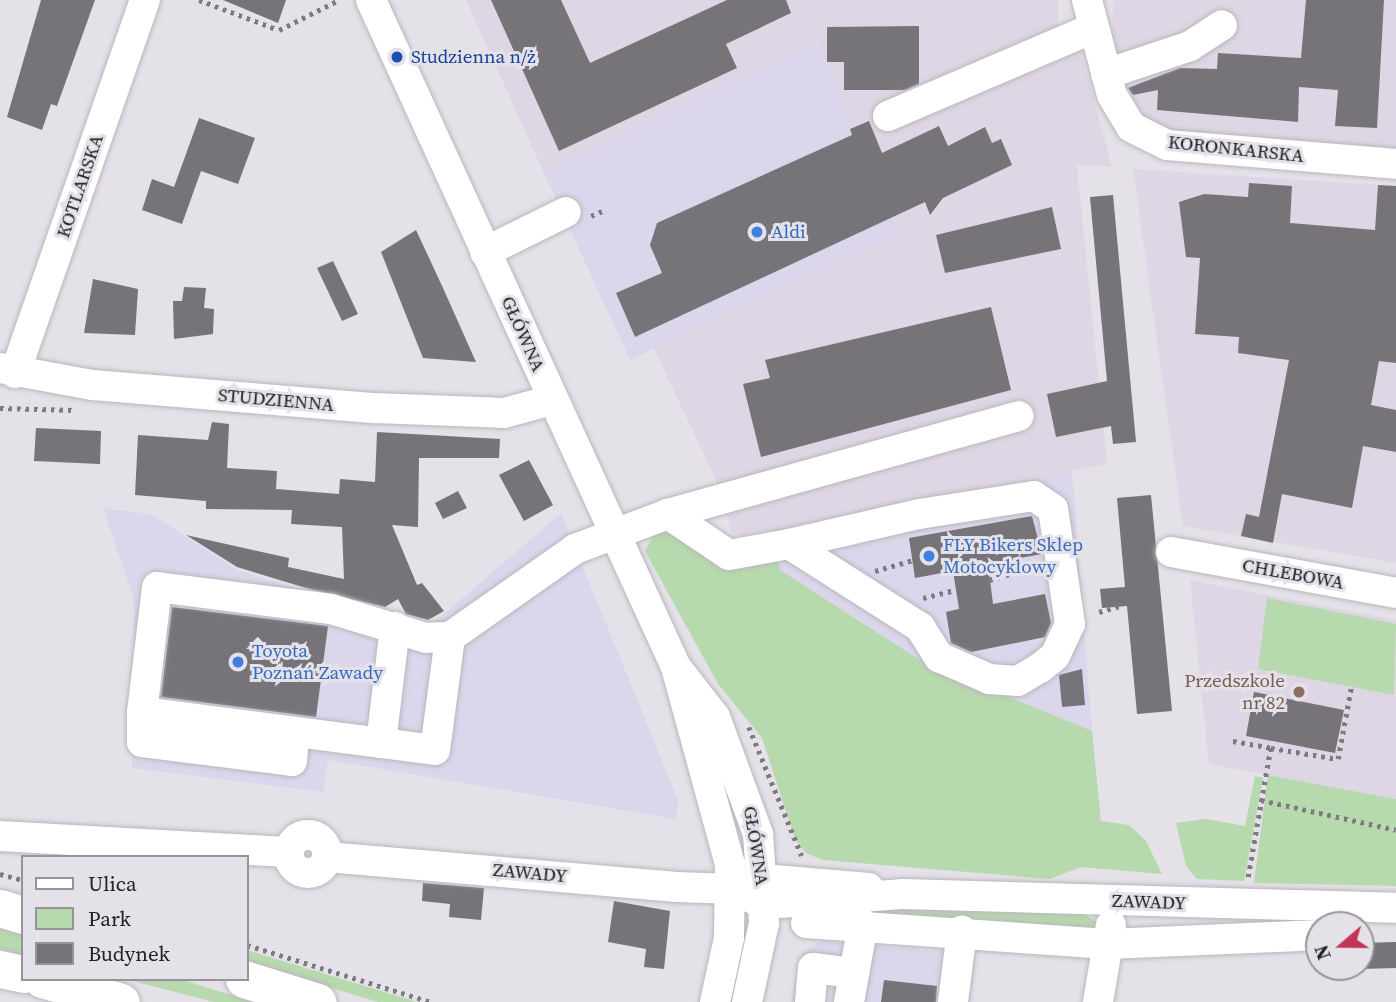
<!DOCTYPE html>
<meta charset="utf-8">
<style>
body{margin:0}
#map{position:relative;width:1396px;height:1002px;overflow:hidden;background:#e5e1e8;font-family:"Source Serif 4",serif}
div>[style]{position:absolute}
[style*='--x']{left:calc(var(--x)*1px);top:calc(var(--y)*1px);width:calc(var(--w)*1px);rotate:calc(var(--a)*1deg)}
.commercial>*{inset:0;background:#dbd6eb}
.built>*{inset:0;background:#ded6e4}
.green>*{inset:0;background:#b6d9ad}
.building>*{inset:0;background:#767379}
.path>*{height:4.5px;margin-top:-2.25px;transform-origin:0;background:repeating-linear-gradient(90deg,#7d7b7f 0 3.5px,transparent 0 8.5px)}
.roads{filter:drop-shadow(0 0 2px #b9b6bc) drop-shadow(0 0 2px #b9b6bc)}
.minor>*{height:30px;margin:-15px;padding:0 15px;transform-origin:15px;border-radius:15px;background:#fff}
.minor>.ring{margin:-15px;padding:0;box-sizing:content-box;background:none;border:30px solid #fff;border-radius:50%}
.major>*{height:37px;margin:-18.5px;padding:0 18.5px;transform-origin:18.5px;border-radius:18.5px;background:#fff}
.dots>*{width:19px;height:19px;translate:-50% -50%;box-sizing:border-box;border:4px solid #e5e1e8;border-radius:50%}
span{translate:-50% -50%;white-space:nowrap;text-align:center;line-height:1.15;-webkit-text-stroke:6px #e5e1e8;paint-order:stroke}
.transit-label{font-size:19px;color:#164399}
.left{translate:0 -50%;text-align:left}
.street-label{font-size:19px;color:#222123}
.shop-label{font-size:19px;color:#366cbe}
.education-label{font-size:19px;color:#785e54}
.right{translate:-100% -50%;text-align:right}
.legend{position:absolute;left:21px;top:855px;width:228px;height:126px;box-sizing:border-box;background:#e5e1e8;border:2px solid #979499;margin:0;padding:9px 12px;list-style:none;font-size:21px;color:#222123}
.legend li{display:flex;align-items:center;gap:14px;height:35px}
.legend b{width:35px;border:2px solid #979499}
.north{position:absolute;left:1305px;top:911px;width:70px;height:70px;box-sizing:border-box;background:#e5e1e8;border:2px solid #979499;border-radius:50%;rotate:250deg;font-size:19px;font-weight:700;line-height:28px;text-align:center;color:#222123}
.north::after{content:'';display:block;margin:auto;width:24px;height:32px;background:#c43454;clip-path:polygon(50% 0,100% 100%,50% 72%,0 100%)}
</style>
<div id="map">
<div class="commercial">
<i style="clip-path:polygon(816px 42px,854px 127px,849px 129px,899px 232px,630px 360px,543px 171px)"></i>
<i style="clip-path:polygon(1072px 471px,1092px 731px,923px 662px,780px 570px,773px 529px)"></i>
<i style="clip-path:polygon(103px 508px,151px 514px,237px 570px,428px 628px,561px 513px,678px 800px,676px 819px,328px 760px,323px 792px,132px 768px,134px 599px)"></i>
<i style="clip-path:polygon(820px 941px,975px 954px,970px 1002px,791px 1002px,802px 954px)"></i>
</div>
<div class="built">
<i style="clip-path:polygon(466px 0,1058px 0,1058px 44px,1080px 48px,1112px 167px,1077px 165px,1107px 464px,739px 536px,731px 531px,721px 490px,654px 349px,899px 232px,817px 43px,543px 171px)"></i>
<i style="clip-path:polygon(1113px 0,1396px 0,1396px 151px,1128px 133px,1112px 56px)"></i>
<i style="clip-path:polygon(1133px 169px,1396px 186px,1396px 563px,1183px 526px)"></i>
<i style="clip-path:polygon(1190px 580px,1396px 620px,1396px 799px,1209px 764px)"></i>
</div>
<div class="green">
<i style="clip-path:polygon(670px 531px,778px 560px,780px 570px,923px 662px,1092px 731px,1101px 821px,1129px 825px,1146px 841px,1162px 874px,1081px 867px,1050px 879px,823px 860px,806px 853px,795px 839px,762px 738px,718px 684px,645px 551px,654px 535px)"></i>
<i style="clip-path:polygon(1267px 598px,1396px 624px,1394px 695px,1258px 669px)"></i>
<i style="clip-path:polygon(1268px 775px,1396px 799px,1396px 886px,1254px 883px)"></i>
<i style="clip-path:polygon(1255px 776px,1263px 778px,1244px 881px,1197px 879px,1186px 866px,1176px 823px,1206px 819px,1245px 826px)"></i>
<i style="clip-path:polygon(938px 908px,1083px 913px,1096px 922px,1088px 932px,832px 910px)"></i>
<i style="clip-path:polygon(0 928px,23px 934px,23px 955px,0 949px)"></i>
<i style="clip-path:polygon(247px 950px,417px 1002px,378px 1002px,247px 962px)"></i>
<i style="clip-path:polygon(125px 979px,180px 979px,253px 1002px,214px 1002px)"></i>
</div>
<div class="building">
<i style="clip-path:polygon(41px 0,95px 0,57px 106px,51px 104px,42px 130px,7px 117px)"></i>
<i style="clip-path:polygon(223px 0,286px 0,278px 23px)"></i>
<i style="clip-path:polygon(491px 0,561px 0,590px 63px,727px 0,786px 0,791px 13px,726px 44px,737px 68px,559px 151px)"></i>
<i style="clip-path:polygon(1306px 0,1384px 0,1377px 128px,1335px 126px,1338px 90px,1299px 87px,1298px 122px,1157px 110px,1158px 90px,1133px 95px,1128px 88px,1180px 68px,1217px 69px,1218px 53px,1301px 58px)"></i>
<i style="clip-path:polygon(919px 26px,919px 84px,905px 90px,844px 90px,844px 62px,827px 62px,827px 27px)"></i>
<i style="clip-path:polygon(199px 118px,255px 138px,238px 184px,201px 171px,182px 224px,142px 210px,152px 179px,174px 187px)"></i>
<i style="clip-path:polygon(869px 121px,882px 153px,939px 126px,948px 146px,985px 127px,992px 143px,1001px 139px,1012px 165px,943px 198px,930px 215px,925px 202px,635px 337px,616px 293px,662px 273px,650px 245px,657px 223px,852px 135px,850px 129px)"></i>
<i style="clip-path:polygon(1249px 183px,1292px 186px,1290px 223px,1375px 230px,1378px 185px,1396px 186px,1396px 363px,1379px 361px,1371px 405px,1396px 410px,1396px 452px,1363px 446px,1352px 508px,1282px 494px,1273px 543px,1241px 536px,1246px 514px,1259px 517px,1289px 360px,1238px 353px,1239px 337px,1195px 334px,1200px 258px,1186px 257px,1179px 202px,1204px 194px,1248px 197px)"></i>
<i style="clip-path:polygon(1113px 195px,1136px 442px,1113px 444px,1111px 426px,1056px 437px,1047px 394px,1107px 381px,1090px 197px)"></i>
<i style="clip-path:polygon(1052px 207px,1061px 249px,945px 273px,936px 235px)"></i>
<i style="clip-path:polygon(416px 230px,443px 288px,476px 362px,423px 358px,381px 252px)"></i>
<i style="clip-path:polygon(333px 261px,358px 314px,342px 321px,317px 268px)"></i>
<i style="clip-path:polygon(93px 279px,138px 289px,135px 335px,84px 333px)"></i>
<i style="clip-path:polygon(184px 287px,206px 288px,204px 308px,214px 309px,213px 334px,174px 339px,173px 301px,182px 301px)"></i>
<i style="clip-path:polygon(991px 307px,1011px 390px,761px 457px,743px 384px,770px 378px,765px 360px)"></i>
<i style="clip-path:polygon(212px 422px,229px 424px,227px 468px,277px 471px,276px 489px,339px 494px,340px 479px,375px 482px,377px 432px,500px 439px,499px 458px,419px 458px,418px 527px,392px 525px,417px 585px,422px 583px,444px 611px,428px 620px,406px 614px,398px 599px,385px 607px,306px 588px,237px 567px,186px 535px,289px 558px,288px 567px,344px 579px,342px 527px,291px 524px,292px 510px,206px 509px,206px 501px,135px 495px,138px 435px,208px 440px)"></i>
<i style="clip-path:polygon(36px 428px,101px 431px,100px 464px,34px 461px)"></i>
<i style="clip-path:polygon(529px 460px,553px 505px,524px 521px,499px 475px)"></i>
<i style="clip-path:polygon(458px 491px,467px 508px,443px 519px,435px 503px)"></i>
<i style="clip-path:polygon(1151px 495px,1172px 711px,1137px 714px,1127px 606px,1102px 608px,1100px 589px,1125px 587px,1117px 498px)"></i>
<i style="clip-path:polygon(1032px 516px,1042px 554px,988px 564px,993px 604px,1045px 594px,1051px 623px,1045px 637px,971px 652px,951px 643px,946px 612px,959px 609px,953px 571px,915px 578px,909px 538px)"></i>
<i style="clip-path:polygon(172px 607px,328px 626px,316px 717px,161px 697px)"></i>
<i style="clip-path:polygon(1082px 669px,1085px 705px,1062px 707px,1059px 675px)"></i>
<i style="clip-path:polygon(1254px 692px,1344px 710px,1335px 753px,1246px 736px)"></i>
<i style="clip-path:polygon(423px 883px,484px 888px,481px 920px,449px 917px,450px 904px,422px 901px)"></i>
<i style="clip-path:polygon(614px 901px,670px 911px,664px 969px,644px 967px,646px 949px,608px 942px)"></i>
<i style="clip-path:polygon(1396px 942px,1396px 968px,1361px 969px,1361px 943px)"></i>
<i style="clip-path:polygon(884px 980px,937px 986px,936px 1002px,881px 1002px)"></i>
</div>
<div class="path">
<i style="--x:199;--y:0;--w:85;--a:20.6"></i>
<i style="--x:279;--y:30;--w:67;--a:-26.6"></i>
<i style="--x:591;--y:216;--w:12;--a:-24"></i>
<i style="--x:0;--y:408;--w:76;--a:1.5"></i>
<i style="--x:875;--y:571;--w:40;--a:-16"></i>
<i style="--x:989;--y:580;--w:50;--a:-16.3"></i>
<i style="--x:923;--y:598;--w:34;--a:-14"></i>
<i style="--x:1099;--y:612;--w:22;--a:-16"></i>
<i style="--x:749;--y:727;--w:139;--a:67.7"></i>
<i style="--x:1233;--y:741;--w:39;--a:10"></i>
<i style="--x:1271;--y:748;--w:134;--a:99.9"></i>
<i style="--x:1271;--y:748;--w:68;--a:9.3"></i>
<i style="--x:1338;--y:759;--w:72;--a:-79.6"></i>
<i style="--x:1261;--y:800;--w:138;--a:12.5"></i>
<i style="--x:0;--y:874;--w:24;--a:15"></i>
<i style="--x:247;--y:945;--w:193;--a:17.2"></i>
</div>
<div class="roads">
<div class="minor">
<i style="--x:371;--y:0;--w:733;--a:65.43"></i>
<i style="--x:676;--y:667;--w:204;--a:74.7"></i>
<i style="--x:730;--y:864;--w:74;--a:90.8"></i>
<i style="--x:729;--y:938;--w:66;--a:102.3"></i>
<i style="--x:1087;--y:0;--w:98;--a:75.3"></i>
<i style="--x:1112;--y:95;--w:37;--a:59"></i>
<i style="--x:1131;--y:127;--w:40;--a:26.6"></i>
<i style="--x:1167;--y:145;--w:230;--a:4.7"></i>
<i style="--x:1106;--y:74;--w:89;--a:-18.4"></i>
<i style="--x:1190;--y:46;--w:38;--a:-33"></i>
<i style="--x:888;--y:116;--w:223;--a:-23.2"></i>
<i style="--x:485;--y:252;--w:90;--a:-26.3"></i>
<i style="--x:0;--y:368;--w:95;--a:10.4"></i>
<i style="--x:93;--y:385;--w:283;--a:4.7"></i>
<i style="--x:375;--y:408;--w:129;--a:2.2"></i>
<i style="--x:504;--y:413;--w:50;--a:-15.2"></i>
<i style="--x:15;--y:373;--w:395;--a:-70.8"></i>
<i style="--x:668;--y:514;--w:73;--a:33.9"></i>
<i style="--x:729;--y:555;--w:61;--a:-10.4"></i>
<i style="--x:789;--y:544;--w:155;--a:32.4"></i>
<i style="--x:920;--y:627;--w:36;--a:58"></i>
<i style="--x:939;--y:657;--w:55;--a:23.7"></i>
<i style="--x:989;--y:679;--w:29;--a:4"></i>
<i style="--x:1018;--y:681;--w:26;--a:-31"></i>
<i style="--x:1040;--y:668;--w:19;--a:-39"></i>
<i style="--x:1055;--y:656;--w:35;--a:-65"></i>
<i style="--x:1070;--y:624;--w:116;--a:-98.4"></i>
<i style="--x:1053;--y:509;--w:23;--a:-146"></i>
<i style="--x:1034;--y:496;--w:116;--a:171.1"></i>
<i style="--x:919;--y:514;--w:133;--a:167"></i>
<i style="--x:1171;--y:552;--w:229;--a:10.3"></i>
<i style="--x:450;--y:637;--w:24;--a:178"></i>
<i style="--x:426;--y:638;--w:99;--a:-163"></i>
<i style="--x:331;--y:609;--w:175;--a:-172.8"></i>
<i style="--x:157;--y:587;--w:126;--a:96.8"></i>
<i style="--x:142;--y:712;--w:295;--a:7.4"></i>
<i style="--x:435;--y:750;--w:114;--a:-82.4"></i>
<i style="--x:450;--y:637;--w:153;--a:-35.1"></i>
<i style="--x:575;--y:549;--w:99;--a:-20.6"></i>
<i style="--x:668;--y:514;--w:364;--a:-15.6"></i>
<i style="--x:676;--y:667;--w:63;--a:52"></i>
<i style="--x:715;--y:717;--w:125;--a:69.8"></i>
<i style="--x:758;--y:834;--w:89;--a:86.1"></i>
<i style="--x:764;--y:923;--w:81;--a:102.1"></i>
<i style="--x:142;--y:712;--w:30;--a:90"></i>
<i style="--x:142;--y:742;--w:151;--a:7.2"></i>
<i style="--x:292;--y:761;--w:10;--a:-84"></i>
<i style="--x:381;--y:743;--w:117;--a:-83.1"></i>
<i class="ring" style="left:289px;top:835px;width:8px;height:8px"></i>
<i style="--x:0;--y:836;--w:288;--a:3.2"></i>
<i style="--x:327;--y:857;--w:351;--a:4.9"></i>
<i style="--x:677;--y:887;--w:55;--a:2.1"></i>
<i style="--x:732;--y:889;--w:33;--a:-18"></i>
<i style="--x:763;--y:879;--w:106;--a:4.9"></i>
<i style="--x:732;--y:889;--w:35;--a:25"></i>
<i style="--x:764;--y:904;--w:138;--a:-4.1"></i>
<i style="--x:902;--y:894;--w:494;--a:1.6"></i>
<i style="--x:806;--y:923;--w:302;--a:4"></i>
<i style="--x:1107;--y:944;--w:212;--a:-2.4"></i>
<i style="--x:810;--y:1002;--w:34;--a:-85"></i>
<i style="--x:813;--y:968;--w:39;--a:7"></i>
<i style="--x:849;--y:1002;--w:79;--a:-79.8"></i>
<i style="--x:953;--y:1002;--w:72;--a:-82.8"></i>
<i style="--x:1098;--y:1002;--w:78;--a:-80.4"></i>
</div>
<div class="major">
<i style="--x:0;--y:908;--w:24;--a:17"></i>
<i style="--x:0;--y:969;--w:24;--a:12"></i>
<i style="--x:42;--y:979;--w:82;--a:16.2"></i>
<i style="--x:244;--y:979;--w:77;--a:17.3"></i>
</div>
</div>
<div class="dots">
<i style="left:397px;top:57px;background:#1a4fb4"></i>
<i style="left:757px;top:232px;background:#3f7fe0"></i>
<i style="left:929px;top:556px;background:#3f7fe0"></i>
<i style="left:238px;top:662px;background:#3f7fe0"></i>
<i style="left:1299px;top:692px;background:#8d6e63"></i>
</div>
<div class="transit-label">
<span class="left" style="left:411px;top:57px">Studzienna n/ż</span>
</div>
<div class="street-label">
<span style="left:1236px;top:149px;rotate:6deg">KORONKARSKA</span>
<span style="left:80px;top:186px;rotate:-71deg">KOTLARSKA</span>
<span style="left:523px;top:334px;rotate:66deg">GŁÓWNA</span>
<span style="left:276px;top:400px;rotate:5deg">STUDZIENNA</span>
<span style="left:1293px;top:574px;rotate:10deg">CHLEBOWA</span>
<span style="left:756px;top:846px;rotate:81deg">GŁÓWNA</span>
<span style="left:530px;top:873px;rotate:5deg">ZAWADY</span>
<span style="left:1149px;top:902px;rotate:2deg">ZAWADY</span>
</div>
<div class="shop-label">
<span class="left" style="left:771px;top:232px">Aldi</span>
<span class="left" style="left:943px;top:556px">FLY Bikers Sklep<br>Motocyklowy</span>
<span class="left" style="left:252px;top:662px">Toyota<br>Poznań Zawady</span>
</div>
<div class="education-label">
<span class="right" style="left:1285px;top:692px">Przedszkole<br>nr 82</span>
</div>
<ul class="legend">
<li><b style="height:9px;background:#fff"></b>Ulica</li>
<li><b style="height:19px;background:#b6d9ad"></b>Park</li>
<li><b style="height:19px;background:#767379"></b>Budynek</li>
</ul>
<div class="north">N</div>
</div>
